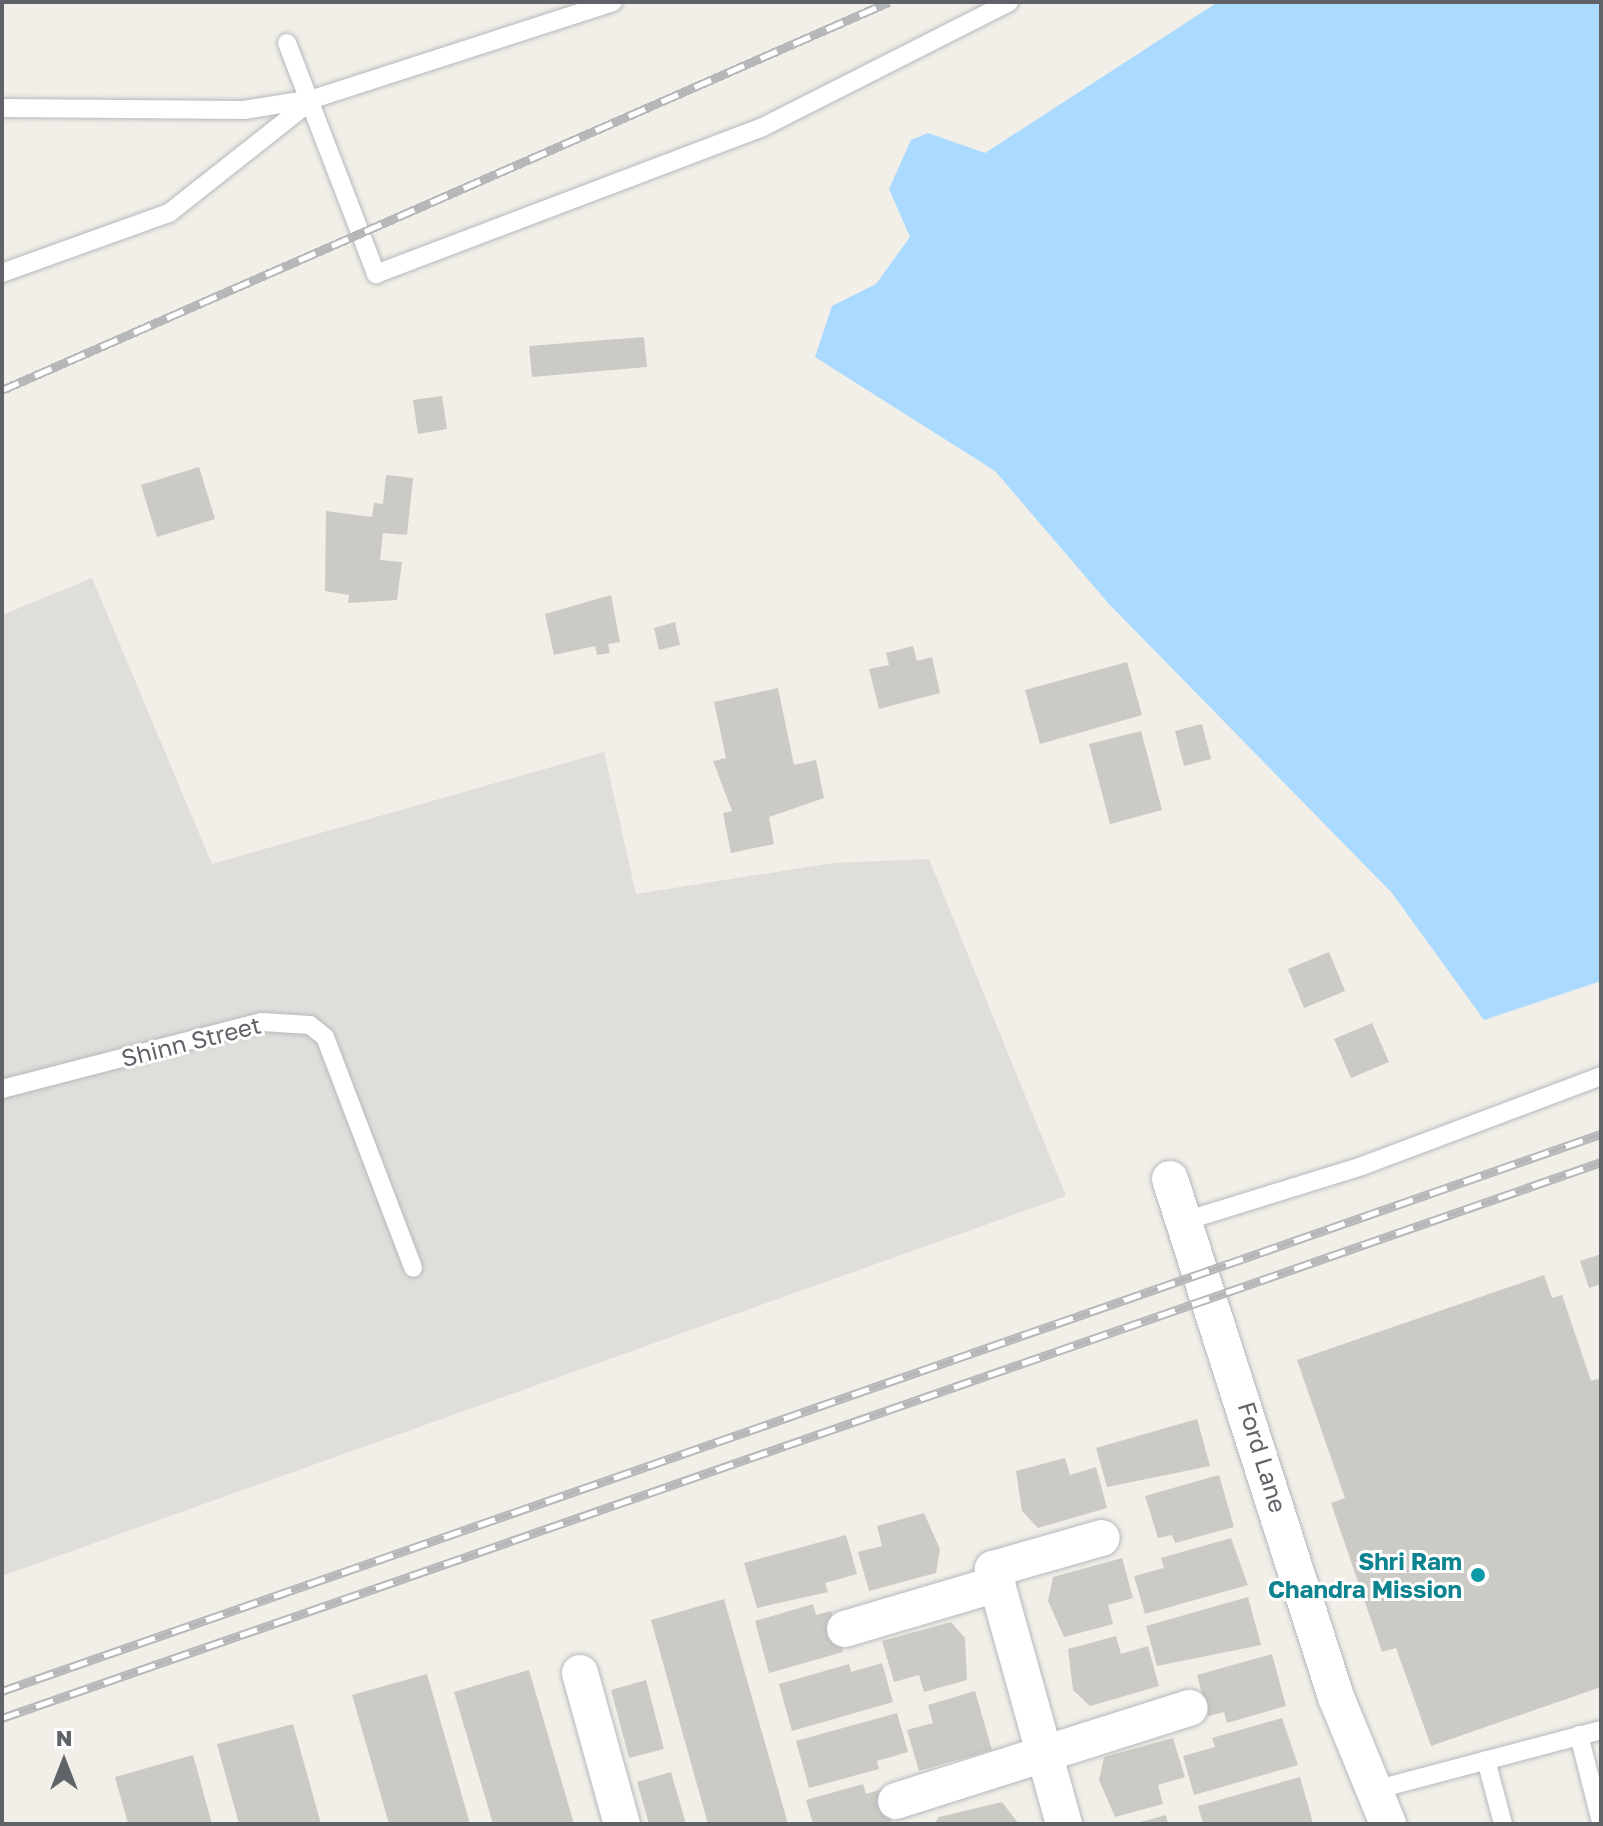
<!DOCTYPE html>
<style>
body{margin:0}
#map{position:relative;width:1603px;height:1826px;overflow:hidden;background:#f1efe8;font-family:"Golos Text",sans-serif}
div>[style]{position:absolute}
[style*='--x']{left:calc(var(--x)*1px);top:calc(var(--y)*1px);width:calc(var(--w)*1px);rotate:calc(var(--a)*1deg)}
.industrial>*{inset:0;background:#e0deda}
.water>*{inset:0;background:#aadaff}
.building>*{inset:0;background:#cccac5}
.roads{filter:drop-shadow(0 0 2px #b5b8bc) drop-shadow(0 0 2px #b5b8bc)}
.service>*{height:18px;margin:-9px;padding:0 9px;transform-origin:9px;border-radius:9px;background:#fff}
.minor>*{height:36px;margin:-18px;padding:0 18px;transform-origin:18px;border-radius:18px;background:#fff}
.rail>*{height:9px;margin-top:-4.5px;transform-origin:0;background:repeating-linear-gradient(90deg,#fff 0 18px,#b6b7b8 0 36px);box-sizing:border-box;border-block:2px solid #b6b7b8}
.dots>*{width:22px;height:22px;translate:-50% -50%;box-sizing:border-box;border:4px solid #fff;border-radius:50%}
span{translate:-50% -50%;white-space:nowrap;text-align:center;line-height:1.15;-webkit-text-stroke:6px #fff;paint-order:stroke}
.street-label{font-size:24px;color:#5f6368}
.culture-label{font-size:24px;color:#0d838f;font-weight:700}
.right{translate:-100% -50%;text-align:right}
.frame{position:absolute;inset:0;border:4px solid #5f6368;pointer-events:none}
.north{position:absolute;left:24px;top:1722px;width:80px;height:80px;-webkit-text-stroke:6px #fff;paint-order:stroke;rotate:0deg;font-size:22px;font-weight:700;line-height:32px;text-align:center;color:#5f6368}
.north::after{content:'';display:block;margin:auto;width:28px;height:36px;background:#5f6368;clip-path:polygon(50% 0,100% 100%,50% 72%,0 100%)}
</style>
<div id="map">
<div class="industrial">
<i style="clip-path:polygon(92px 578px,212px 864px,604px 752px,636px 894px,833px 863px,929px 859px,1066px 1196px,2px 1576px,2px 615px)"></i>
</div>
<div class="water">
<i style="clip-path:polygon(1218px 2px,1601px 2px,1601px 981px,1484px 1020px,1392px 893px,1109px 604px,995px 471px,815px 357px,832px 306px,876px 284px,910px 237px,889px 189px,911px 140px,928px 133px,985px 153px)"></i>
</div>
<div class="building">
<i style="clip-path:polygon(644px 337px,647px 367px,532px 377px,529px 346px)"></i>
<i style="clip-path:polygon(442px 396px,447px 429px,418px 434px,413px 400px)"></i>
<i style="clip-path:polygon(199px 467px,215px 519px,157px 537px,141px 485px)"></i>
<i style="clip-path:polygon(386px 475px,413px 478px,407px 535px,383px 533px,380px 560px,402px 562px,397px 600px,348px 603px,349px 595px,325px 591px,326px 511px,372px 517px,374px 503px,383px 504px)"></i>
<i style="clip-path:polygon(611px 595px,620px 642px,608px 644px,610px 653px,597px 655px,595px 646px,554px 655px,545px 614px)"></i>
<i style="clip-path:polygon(675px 622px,680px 645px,659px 650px,654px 628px)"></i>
<i style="clip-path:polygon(913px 646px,917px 661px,932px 657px,940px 693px,879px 709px,869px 669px,889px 665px,886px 653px)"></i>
<i style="clip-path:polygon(1127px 662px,1142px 715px,1040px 744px,1025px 690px)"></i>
<i style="clip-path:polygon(778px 688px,794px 765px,816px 760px,824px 798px,769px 817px,774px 844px,731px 853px,723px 813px,732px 811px,713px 761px,726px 758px,714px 702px)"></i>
<i style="clip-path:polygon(1202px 724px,1211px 759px,1184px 766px,1175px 731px)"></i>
<i style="clip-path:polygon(1141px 731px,1162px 810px,1110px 824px,1089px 744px)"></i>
<i style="clip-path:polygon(1329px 952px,1345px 991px,1304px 1008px,1288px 969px)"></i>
<i style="clip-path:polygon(1372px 1023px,1389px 1062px,1351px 1078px,1334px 1039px)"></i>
<i style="clip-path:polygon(1601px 1254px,1601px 1284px,1589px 1288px,1580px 1261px)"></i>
<i style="clip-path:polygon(1544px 1275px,1552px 1298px,1562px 1295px,1591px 1381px,1601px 1378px,1601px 1687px,1431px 1746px,1396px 1648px,1382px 1652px,1331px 1503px,1345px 1498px,1297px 1360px)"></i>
<i style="clip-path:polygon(1197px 1419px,1210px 1466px,1107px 1487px,1096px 1448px)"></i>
<i style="clip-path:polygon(1065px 1458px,1070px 1475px,1096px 1467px,1107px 1508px,1038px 1528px,1022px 1511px,1016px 1471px)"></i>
<i style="clip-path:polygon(1219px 1475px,1234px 1527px,1175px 1543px,1172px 1535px,1158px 1538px,1145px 1496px)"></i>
<i style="clip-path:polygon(924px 1513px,940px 1549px,936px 1573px,869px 1591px,858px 1552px,882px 1546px,877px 1526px)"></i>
<i style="clip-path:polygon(846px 1535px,857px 1574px,825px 1583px,828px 1592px,757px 1608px,744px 1563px)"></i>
<i style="clip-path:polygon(1231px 1538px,1248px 1585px,1145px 1614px,1134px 1576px,1164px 1568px,1161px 1558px)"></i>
<i style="clip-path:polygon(1122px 1558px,1133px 1598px,1108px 1605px,1113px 1624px,1064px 1637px,1048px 1601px,1053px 1577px)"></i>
<i style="clip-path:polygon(1248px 1597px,1261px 1645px,1157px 1666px,1146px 1626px)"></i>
<i style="clip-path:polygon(724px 1599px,788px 1824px,708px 1824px,651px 1620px)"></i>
<i style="clip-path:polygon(813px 1604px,816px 1615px,831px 1611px,843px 1652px,769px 1673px,755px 1621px)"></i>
<i style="clip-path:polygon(951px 1622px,965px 1638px,967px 1680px,924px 1692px,919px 1675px,894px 1682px,882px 1641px)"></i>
<i style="clip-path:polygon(1116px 1636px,1121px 1654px,1148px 1646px,1159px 1686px,1090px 1706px,1073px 1690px,1068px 1649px)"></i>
<i style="clip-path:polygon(1272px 1654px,1286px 1706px,1227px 1723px,1224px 1712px,1208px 1716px,1197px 1675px)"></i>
<i style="clip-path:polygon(882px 1663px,893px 1702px,792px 1731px,779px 1684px,849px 1664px,851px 1672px)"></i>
<i style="clip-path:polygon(529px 1670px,574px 1824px,493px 1824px,454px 1692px)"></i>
<i style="clip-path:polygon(427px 1674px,470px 1824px,389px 1824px,352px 1695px)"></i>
<i style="clip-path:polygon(646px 1680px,664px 1749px,629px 1758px,611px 1690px)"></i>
<i style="clip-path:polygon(975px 1691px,992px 1750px,919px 1771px,907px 1730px,933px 1723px,928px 1705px)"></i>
<i style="clip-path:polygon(897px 1713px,908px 1752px,877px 1761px,879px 1769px,809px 1788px,796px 1741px)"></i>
<i style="clip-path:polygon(1282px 1718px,1298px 1765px,1194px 1795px,1183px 1756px,1215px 1747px,1212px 1738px)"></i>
<i style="clip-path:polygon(293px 1724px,321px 1824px,239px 1824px,217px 1744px)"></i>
<i style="clip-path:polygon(1173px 1738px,1185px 1777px,1158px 1785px,1163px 1804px,1115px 1817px,1099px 1780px,1104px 1757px)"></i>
<i style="clip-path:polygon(193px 1755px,212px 1824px,128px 1824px,115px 1777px)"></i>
<i style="clip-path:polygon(671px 1772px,686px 1824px,649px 1824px,637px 1782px)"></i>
<i style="clip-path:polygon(1300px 1777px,1313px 1823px,1203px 1824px,1198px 1806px)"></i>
<i style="clip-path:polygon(863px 1784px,866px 1794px,882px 1789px,892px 1824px,813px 1824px,806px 1800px)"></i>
<i style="clip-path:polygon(1002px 1802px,1019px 1824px,934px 1824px,939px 1817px)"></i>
<i style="clip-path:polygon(1166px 1815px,1168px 1824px,1137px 1824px,1137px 1823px)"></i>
</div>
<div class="roads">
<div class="service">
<i style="--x:287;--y:43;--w:248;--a:68.9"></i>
<i style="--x:376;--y:274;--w:412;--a:-20.8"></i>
<i style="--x:761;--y:128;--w:278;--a:-26.9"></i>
<i style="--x:2;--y:108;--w:242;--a:0.5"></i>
<i style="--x:244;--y:110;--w:70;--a:-9.1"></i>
<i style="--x:313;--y:99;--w:315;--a:-17.9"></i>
<i style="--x:2;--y:273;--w:177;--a:-19.8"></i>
<i style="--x:169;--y:213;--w:181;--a:-38.3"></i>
<i style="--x:2;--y:1089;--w:268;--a:-14.5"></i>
<i style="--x:262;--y:1022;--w:48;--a:3.6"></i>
<i style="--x:310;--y:1025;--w:19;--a:39"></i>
<i style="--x:325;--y:1037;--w:247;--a:69.1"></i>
<i style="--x:1188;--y:1220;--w:182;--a:-17.2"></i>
<i style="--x:1362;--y:1166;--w:255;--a:-20.6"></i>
<i style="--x:1579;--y:1735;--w:90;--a:75.8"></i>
<i style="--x:1486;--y:1760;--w:66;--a:75.1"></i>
<i style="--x:1378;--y:1789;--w:231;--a:-14.8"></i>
</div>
<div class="minor">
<i style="--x:1170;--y:1179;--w:544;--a:72.23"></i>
<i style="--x:1336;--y:1697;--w:137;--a:67.7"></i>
<i style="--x:845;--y:1629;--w:159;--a:-16.5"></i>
<i style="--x:580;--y:1673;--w:157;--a:74.5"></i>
<i style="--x:896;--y:1801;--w:308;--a:-17.6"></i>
<i style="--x:1064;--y:1824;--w:265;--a:-105.6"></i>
<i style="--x:993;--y:1569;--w:113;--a:-15.9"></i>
</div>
</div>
<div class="rail">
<i style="--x:2;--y:390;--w:968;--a:-23.63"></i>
<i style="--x:2;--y:1691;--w:1693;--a:-19.21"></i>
<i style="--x:2;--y:1718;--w:1693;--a:-19.17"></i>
</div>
<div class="dots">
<i style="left:1478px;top:1575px;background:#0f9aa8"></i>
</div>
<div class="street-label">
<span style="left:191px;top:1041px;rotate:-14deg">Shinn Street</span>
<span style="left:1263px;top:1457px;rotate:73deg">Ford Lane</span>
</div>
<div class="culture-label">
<span class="right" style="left:1462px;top:1575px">Shri Ram<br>Chandra Mission</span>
</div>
<div class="frame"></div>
<div class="north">N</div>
</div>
